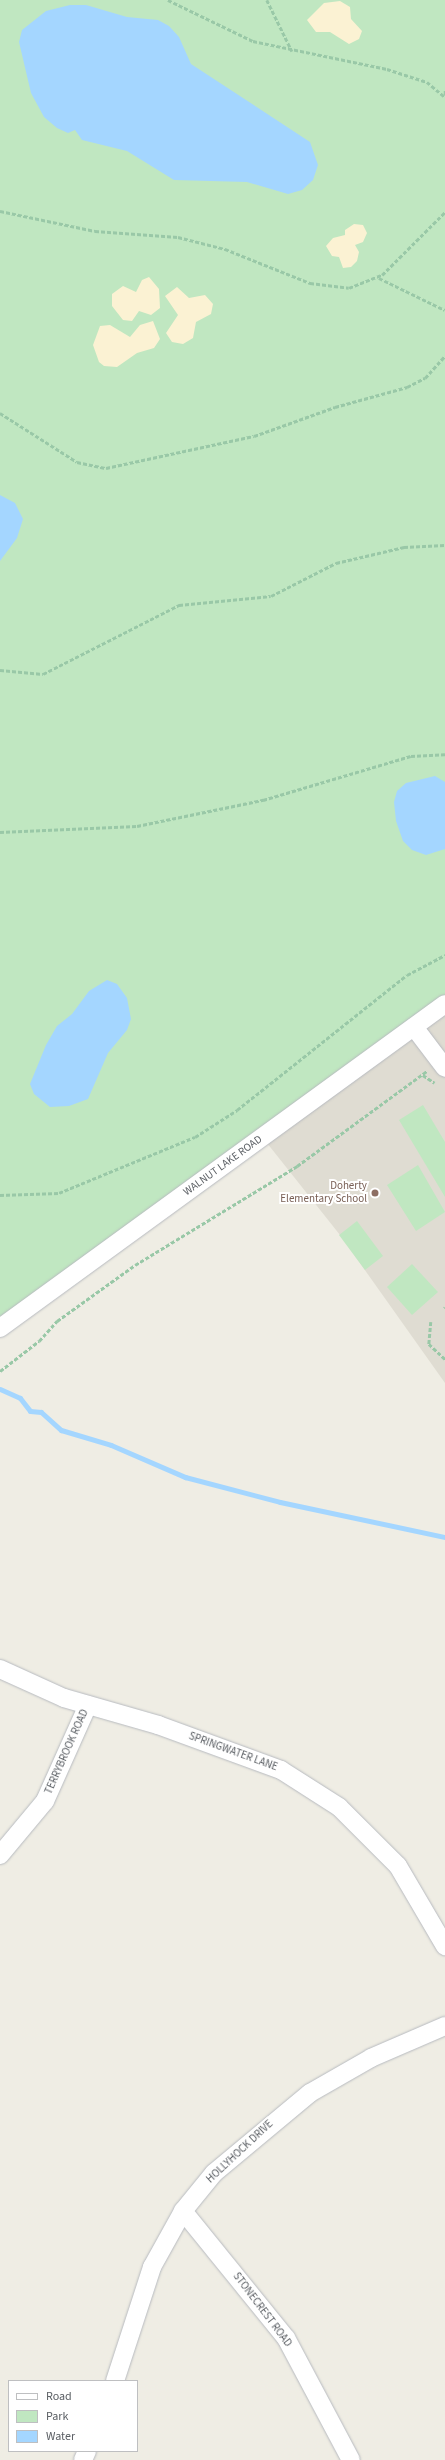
<!DOCTYPE html>
<style>
body{margin:0}
#map{position:relative;width:445px;height:2460px;overflow:hidden;background:#efede4;font-family:"Source Sans 3",sans-serif}
div>[style]{position:absolute}
[style*='--x']{left:calc(var(--x)*1px);top:calc(var(--y)*1px);width:calc(var(--w)*1px);rotate:calc(var(--a)*1deg)}
.education>*{inset:0;background:#dfdcd2}
.green>*{inset:0;background:#c0e7c1}
.sand>*{inset:0;background:#fbf2d3}
.water>*{inset:0;background:#a4d6ff}
.stream>*{height:5px;margin:-2.5px;padding:0 2.5px;transform-origin:2.5px;border-radius:2.5px;background:#a4d6ff}
.path>*{height:2.5px;margin-top:-1.25px;transform-origin:0;background:repeating-linear-gradient(90deg,#99c8a7 0 4px,transparent 0 6px)}
.roads{filter:drop-shadow(0 0 1px #b7babf) drop-shadow(0 0 1px #b7babf)}
.minor>*{height:18px;margin:-9px;padding:0 9px;transform-origin:9px;border-radius:9px;background:#fff}
.dots>*{width:11px;height:11px;translate:-50% -50%;box-sizing:border-box;border:2px solid #fff;border-radius:50%}
span{translate:-50% -50%;white-space:nowrap;text-align:center;line-height:1.15;-webkit-text-stroke:4px #fff;paint-order:stroke}
.street-label{font-size:11px;color:#5c6065}
.education-label{font-size:11px;color:#785e54}
.right{translate:-100% -50%;text-align:right}
.legend{position:absolute;left:8px;top:2380px;width:130px;height:72px;box-sizing:border-box;background:#fff;border:1px solid #bebfc1;margin:0;padding:5px 7px;list-style:none;font-size:12px;color:#5c6065}
.legend li{display:flex;align-items:center;gap:8px;height:20px}
.legend b{width:20px;border:1px solid #bebfc1}
</style>
<div id="map">
<div class="education">
<i style="clip-path:polygon(445px 1007px,445px 1383px,340px 1235px,263px 1138px)"></i>
</div>
<div class="green">
<i style="clip-path:polygon(0 0,445px 0,445px 1004px,0 1327px)"></i>
<i style="clip-path:polygon(423px 1105px,445px 1142px,445px 1197px,399px 1120px)"></i>
<i style="clip-path:polygon(418px 1165px,445px 1212px,416px 1231px,387px 1185px)"></i>
<i style="clip-path:polygon(357px 1221px,383px 1256px,365px 1270px,339px 1235px)"></i>
<i style="clip-path:polygon(412px 1264px,438px 1292px,412px 1315px,387px 1287px)"></i>
</div>
<div class="sand">
<i style="clip-path:polygon(340px 1px,350px 7px,351px 19px,362px 31px,359px 39px,349px 44px,330px 32px,316px 32px,307px 20px,324px 3px)"></i>
<i style="clip-path:polygon(354px 224px,363px 225px,367px 233px,363px 242px,355px 245px,359px 252px,357px 261px,351px 267px,343px 268px,339px 257px,332px 256px,326px 246px,333px 238px,345px 235px,345px 230px)"></i>
<i style="clip-path:polygon(149px 277px,159px 289px,160px 308px,151px 315px,139px 311px,132px 321px,123px 320px,112px 306px,112px 294px,123px 286px,136px 292px,142px 280px)"></i>
<i style="clip-path:polygon(177px 287px,189px 298px,205px 295px,213px 304px,211px 314px,196px 322px,193px 338px,183px 344px,172px 342px,166px 333px,178px 315px,165px 296px)"></i>
<i style="clip-path:polygon(153px 321px,160px 339px,154px 348px,137px 353px,117px 367px,104px 366px,99px 362px,93px 345px,100px 326px,110px 325px,130px 337px,140px 325px)"></i>
</div>
<div class="water">
<i style="clip-path:polygon(70px 5px,86px 5px,127px 17px,158px 20px,169px 26px,179px 37px,191px 64px,310px 142px,318px 165px,313px 180px,302px 190px,288px 194px,247px 182px,174px 180px,127px 151px,82px 140px,75px 130px,68px 133px,57px 128px,44px 117px,31px 93px,19px 42px,22px 30px,46px 11px)"></i>
<i style="clip-path:polygon(0 495px,15px 503px,23px 519px,17px 538px,0 561px)"></i>
<i style="clip-path:polygon(435px 776px,445px 782px,445px 849px,426px 855px,412px 850px,403px 841px,396px 821px,394px 802px,397px 791px,406px 783px)"></i>
<i style="clip-path:polygon(107px 980px,117px 984px,127px 998px,131px 1019px,127px 1030px,108px 1053px,88px 1099px,69px 1106px,50px 1107px,34px 1094px,30px 1084px,46px 1045px,57px 1026px,72px 1014px,89px 991px)"></i>
</div>
<div class="stream">
<i style="--x:0;--y:1389;--w:22;--a:24"></i>
<i style="--x:20;--y:1398;--w:16;--a:52"></i>
<i style="--x:30;--y:1411;--w:11;--a:5"></i>
<i style="--x:41;--y:1412;--w:27;--a:42"></i>
<i style="--x:61;--y:1430;--w:52;--a:16.7"></i>
<i style="--x:111;--y:1445;--w:81;--a:23.4"></i>
<i style="--x:185;--y:1477;--w:98;--a:14.7"></i>
<i style="--x:280;--y:1502;--w:169;--a:12"></i>
</div>
<div class="path">
<i style="--x:168;--y:0;--w:94;--a:25.8"></i>
<i style="--x:253;--y:41;--w:137;--a:11.8"></i>
<i style="--x:387;--y:69;--w:42;--a:18"></i>
<i style="--x:427;--y:82;--w:23;--a:40"></i>
<i style="--x:267;--y:0;--w:57;--a:63.9"></i>
<i style="--x:445;--y:95;--w:5;--a:-90"></i>
<i style="--x:0;--y:211;--w:97;--a:11.9"></i>
<i style="--x:95;--y:231;--w:83;--a:4.1"></i>
<i style="--x:178;--y:237;--w:49;--a:14.3"></i>
<i style="--x:225;--y:249;--w:92;--a:21.8"></i>
<i style="--x:310;--y:283;--w:39;--a:7"></i>
<i style="--x:349;--y:288;--w:35;--a:-22"></i>
<i style="--x:382;--y:275;--w:89;--a:-45"></i>
<i style="--x:379;--y:278;--w:73;--a:25.9"></i>
<i style="--x:0;--y:413;--w:91;--a:32.5"></i>
<i style="--x:77;--y:462;--w:30;--a:12"></i>
<i style="--x:106;--y:468;--w:151;--a:-12.2"></i>
<i style="--x:254;--y:436;--w:86;--a:-19.7"></i>
<i style="--x:335;--y:407;--w:75;--a:-15.5"></i>
<i style="--x:407;--y:387;--w:20;--a:-27"></i>
<i style="--x:425;--y:378;--w:30;--a:-48"></i>
<i style="--x:0;--y:670;--w:43;--a:5.3"></i>
<i style="--x:43;--y:674;--w:153;--a:-26.9"></i>
<i style="--x:179;--y:605;--w:92;--a:-5.6"></i>
<i style="--x:271;--y:596;--w:73;--a:-26.9"></i>
<i style="--x:336;--y:563;--w:70;--a:-13.2"></i>
<i style="--x:404;--y:547;--w:41;--a:-2.8"></i>
<i style="--x:0;--y:832;--w:137;--a:-2.5"></i>
<i style="--x:137;--y:826;--w:129;--a:-11.7"></i>
<i style="--x:263;--y:800;--w:154;--a:-16.6"></i>
<i style="--x:411;--y:756;--w:34;--a:-3"></i>
<i style="--x:423;--y:1075;--w:14;--a:34"></i>
<i style="--x:0;--y:1195;--w:59;--a:-1.9"></i>
<i style="--x:59;--y:1193;--w:147;--a:-22.4"></i>
<i style="--x:195;--y:1137;--w:50;--a:-32.7"></i>
<i style="--x:237;--y:1110;--w:217;--a:-38.5"></i>
<i style="--x:407;--y:975;--w:43;--a:-27.8"></i>
<i style="--x:444;--y:1308;--w:1;--a:-45"></i>
<i style="--x:431;--y:1322;--w:22;--a:95"></i>
<i style="--x:429;--y:1344;--w:22;--a:43"></i>
<i style="--x:0;--y:1371;--w:49;--a:-37.6"></i>
<i style="--x:39;--y:1341;--w:27;--a:-48"></i>
<i style="--x:57;--y:1321;--w:96;--a:-35.7"></i>
<i style="--x:135;--y:1265;--w:190;--a:-31.4"></i>
<i style="--x:297;--y:1166;--w:161;--a:-36.2"></i>
</div>
<div class="roads">
<div class="minor">
<i style="--x:414;--y:1027;--w:51;--a:52.9"></i>
<i style="--x:0;--y:1328;--w:550;--a:-36.06"></i>
<i style="--x:0;--y:1669;--w:70;--a:24.4"></i>
<i style="--x:64;--y:1698;--w:98;--a:16"></i>
<i style="--x:158;--y:1725;--w:131;--a:20.1"></i>
<i style="--x:281;--y:1770;--w:69;--a:32.5"></i>
<i style="--x:339;--y:1807;--w:83;--a:45"></i>
<i style="--x:398;--y:1866;--w:93;--a:59.6"></i>
<i style="--x:0;--y:1855;--w:70;--a:-50.2"></i>
<i style="--x:45;--y:1801;--w:105;--a:-65.9"></i>
<i style="--x:183;--y:2211;--w:164;--a:51"></i>
<i style="--x:286;--y:2338;--w:138;--a:62"></i>
<i style="--x:115;--y:2381;--w:120;--a:-72"></i>
<i style="--x:152;--y:2267;--w:64;--a:-61"></i>
<i style="--x:183;--y:2211;--w:49;--a:-50.8"></i>
<i style="--x:214;--y:2173;--w:125;--a:-39.8"></i>
<i style="--x:310;--y:2093;--w:70;--a:-29.8"></i>
<i style="--x:371;--y:2058;--w:81;--a:-23.4"></i>
<i style="--x:83;--y:2460;--w:10;--a:-66"></i>
</div>
</div>
<div class="dots">
<i style="left:375px;top:1193px;background:#8d6e63"></i>
</div>
<div class="street-label">
<span style="left:223px;top:1166px;rotate:-36deg">WALNUT LAKE ROAD</span>
<span style="left:67px;top:1752px;rotate:-66deg">TERRYBROOK ROAD</span>
<span style="left:233px;top:1752px;rotate:20deg">SPRINGWATER LANE</span>
<span style="left:240px;top:2152px;rotate:-43deg">HOLLYHOCK DRIVE</span>
<span style="left:262px;top:2310px;rotate:53deg">STONECREST ROAD</span>
</div>
<div class="education-label">
<span class="right" style="left:367px;top:1193px">Doherty<br>Elementary School</span>
</div>
<ul class="legend">
<li><b style="height:5px;background:#fff"></b>Road</li>
<li><b style="height:11px;background:#c0e7c1"></b>Park</li>
<li><b style="height:11px;background:#a4d6ff"></b>Water</li>
</ul>
</div>
